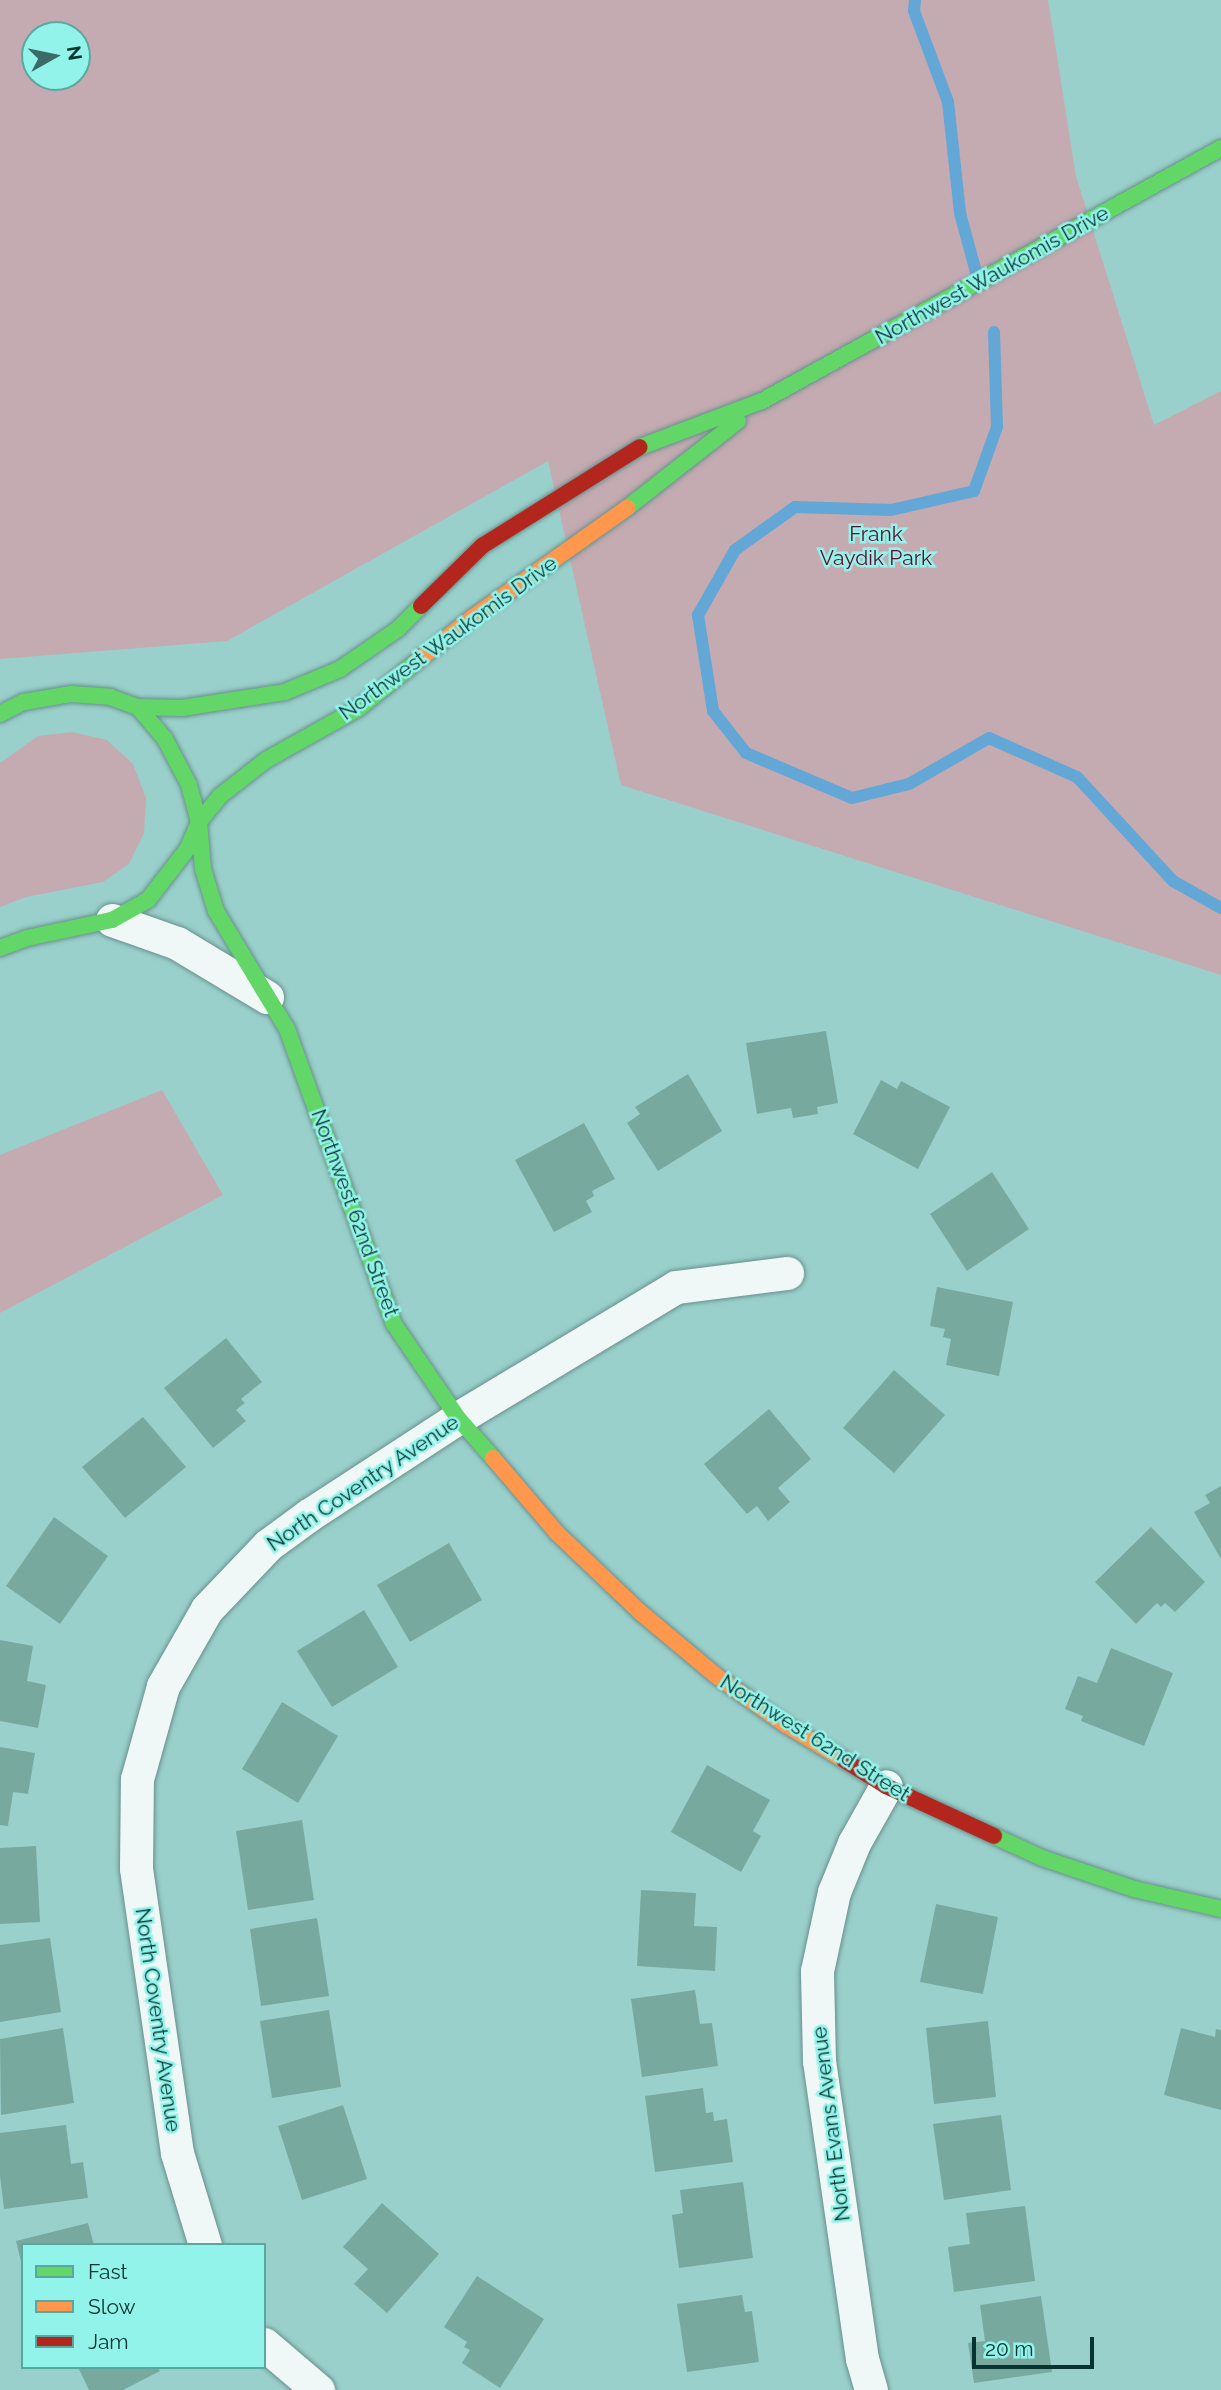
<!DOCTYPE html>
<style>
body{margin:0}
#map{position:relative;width:1221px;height:2390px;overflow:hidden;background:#9ad0cb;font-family:Raleway,sans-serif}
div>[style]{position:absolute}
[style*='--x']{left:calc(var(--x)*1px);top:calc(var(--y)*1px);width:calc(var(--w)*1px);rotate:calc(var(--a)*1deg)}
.green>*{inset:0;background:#c4aab1}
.stream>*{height:12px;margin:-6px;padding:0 6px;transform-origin:6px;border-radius:6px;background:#63a7d6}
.building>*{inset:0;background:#78a99f}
.roads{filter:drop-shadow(0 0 2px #69908d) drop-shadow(0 0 2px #69908d)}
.street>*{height:33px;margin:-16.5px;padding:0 16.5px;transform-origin:16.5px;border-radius:16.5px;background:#f0f8f7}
.fast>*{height:16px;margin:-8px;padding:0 8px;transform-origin:8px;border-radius:8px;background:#63d668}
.slow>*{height:16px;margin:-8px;padding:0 8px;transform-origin:8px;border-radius:8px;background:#ff974d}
.jam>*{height:16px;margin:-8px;padding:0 8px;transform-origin:8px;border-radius:8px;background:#b3261e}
span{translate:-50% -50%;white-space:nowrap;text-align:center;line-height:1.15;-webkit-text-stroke:5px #92f3ea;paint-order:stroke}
.street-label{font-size:21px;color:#073430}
.park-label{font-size:21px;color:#66092a}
.legend{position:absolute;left:21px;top:2243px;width:245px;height:126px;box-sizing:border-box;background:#92f3ea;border:2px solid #5aa7a0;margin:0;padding:9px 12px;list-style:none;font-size:21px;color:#073430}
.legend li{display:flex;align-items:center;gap:14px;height:35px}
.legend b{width:35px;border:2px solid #5aa7a0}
.north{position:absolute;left:21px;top:21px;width:70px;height:70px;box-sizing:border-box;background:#92f3ea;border:2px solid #5aa7a0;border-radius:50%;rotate:81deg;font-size:19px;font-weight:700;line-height:28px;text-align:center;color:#073430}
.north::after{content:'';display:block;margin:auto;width:24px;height:32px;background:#3a6b66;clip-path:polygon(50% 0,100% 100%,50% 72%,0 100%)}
.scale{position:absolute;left:972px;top:2337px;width:122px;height:32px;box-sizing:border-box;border:4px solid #073430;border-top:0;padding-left:9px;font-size:21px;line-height:24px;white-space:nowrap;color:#073430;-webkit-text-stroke:5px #92f3ea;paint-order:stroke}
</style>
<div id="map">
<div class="green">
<i style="clip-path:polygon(evenodd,0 0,1048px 0,1076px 176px,1154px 425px,1221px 391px,1221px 975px,621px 785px,548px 461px,227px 641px,0 659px,0 0,35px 35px,77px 35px,77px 77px,35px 77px,35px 35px)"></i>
<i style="clip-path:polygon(72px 732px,107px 740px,133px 764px,146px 798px,144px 833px,129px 864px,103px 882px,26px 897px,0 907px,0 763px,38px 736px)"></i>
<i style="clip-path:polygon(162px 1090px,223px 1195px,0 1313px,0 1155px)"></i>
</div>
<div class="stream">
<i style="--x:915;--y:0;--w:11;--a:95"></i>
<i style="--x:914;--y:11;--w:97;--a:69.5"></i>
<i style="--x:948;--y:102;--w:112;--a:83.8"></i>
<i style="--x:960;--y:213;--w:65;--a:74.9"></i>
<i style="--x:994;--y:332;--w:95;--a:88.2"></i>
<i style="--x:997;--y:427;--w:68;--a:109.8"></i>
<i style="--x:974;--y:491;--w:85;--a:167.1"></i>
<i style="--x:891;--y:510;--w:96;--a:-178.2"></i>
<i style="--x:795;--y:507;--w:74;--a:144.4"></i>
<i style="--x:735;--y:550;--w:75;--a:119.6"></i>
<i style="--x:698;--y:615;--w:97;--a:81.1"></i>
<i style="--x:713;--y:711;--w:53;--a:51.8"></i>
<i style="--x:746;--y:753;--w:115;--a:23"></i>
<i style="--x:852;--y:798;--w:59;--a:-13.8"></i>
<i style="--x:909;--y:784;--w:92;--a:-29.9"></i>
<i style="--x:989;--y:738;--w:96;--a:23.9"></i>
<i style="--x:1077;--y:777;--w:142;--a:47.3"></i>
<i style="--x:1173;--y:881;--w:55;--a:29.4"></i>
</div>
<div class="building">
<i style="clip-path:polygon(826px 1031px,838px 1103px,817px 1107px,818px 1114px,793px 1118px,791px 1108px,757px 1114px,746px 1043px)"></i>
<i style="clip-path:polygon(688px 1074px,722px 1131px,658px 1171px,627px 1123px,640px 1114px,635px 1107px)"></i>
<i style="clip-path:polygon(881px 1080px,897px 1089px,901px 1081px,950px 1107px,918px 1169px,853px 1134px)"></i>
<i style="clip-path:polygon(584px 1123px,615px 1179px,592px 1191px,594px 1196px,586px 1201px,592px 1212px,554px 1232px,515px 1160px)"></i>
<i style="clip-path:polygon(992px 1172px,1029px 1229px,967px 1271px,930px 1214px)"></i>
<i style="clip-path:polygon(937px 1287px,1013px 1302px,999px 1376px,946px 1365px,951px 1339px,943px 1337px,945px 1329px,930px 1326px)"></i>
<i style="clip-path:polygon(226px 1338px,262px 1382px,241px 1399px,245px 1403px,236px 1410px,246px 1421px,213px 1448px,164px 1388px)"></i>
<i style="clip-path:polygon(894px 1370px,945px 1415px,894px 1473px,843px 1428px)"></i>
<i style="clip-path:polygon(769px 1409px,811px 1459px,778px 1488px,790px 1502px,768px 1521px,757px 1506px,747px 1514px,704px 1464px)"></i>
<i style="clip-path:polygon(143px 1417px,186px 1467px,125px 1518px,82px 1467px)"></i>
<i style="clip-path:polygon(1221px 1486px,1221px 1559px,1194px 1512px,1210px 1503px,1205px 1495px)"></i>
<i style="clip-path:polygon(54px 1517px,108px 1556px,60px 1624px,6px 1586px)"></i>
<i style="clip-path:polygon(1151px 1527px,1205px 1582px,1175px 1612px,1165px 1603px,1161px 1607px,1157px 1603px,1136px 1624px,1095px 1582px)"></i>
<i style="clip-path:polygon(449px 1543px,482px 1600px,410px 1642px,377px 1585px)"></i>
<i style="clip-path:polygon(364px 1610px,398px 1667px,332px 1707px,297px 1651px)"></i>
<i style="clip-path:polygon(0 1640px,33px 1646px,27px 1681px,46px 1685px,38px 1728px,0 1721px)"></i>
<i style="clip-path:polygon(1111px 1648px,1173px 1673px,1144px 1746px,1081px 1721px,1083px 1716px,1065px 1709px,1078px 1676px,1097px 1683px)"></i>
<i style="clip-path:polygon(282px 1702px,338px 1736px,298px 1803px,242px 1769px)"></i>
<i style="clip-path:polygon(0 1747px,35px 1753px,28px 1794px,13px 1792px,8px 1826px,0 1825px)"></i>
<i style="clip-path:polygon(707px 1765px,770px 1800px,753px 1831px,761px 1836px,741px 1872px,671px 1832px)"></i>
<i style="clip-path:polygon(302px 1820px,314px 1900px,248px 1910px,236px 1831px)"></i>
<i style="clip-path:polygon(36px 1846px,40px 1922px,0 1924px,0 1848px)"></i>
<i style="clip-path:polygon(641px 1890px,696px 1893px,694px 1926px,717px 1927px,715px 1971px,637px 1966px)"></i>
<i style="clip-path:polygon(936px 1904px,998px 1917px,983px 1994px,920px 1982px)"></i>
<i style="clip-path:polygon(317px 1918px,329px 1996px,261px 2006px,250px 1929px)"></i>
<i style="clip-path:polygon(50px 1938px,61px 2012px,0 2022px,0 1945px)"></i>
<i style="clip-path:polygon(695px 1990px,700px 2024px,712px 2023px,718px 2066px,642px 2077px,631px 1999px)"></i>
<i style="clip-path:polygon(329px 2010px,341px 2087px,272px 2098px,260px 2021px)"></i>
<i style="clip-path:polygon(988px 2021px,996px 2097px,934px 2104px,926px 2028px)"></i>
<i style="clip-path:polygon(63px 2028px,74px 2103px,1px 2115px,0 2039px)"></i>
<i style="clip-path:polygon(1181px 2028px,1215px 2037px,1216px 2029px,1221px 2030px,1221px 2110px,1164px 2095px)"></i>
<i style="clip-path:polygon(703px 2088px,706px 2113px,713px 2112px,714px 2121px,727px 2119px,733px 2162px,655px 2172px,645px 2096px)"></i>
<i style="clip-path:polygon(343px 2105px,367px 2179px,302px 2200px,278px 2126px)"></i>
<i style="clip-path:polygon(1001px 2115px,1011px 2190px,944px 2200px,933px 2124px)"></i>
<i style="clip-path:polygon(66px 2125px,71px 2164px,83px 2162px,88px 2198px,4px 2209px,0 2176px,0 2133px)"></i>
<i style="clip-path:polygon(743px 2182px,753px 2258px,679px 2268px,672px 2215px,683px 2213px,680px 2190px)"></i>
<i style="clip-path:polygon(382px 2203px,439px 2254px,387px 2313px,354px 2284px,368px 2269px,343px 2247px)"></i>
<i style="clip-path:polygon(1025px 2206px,1035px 2281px,954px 2292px,948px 2247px,970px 2244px,966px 2213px)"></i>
<i style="clip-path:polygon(88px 2223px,94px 2245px,23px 2245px,22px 2266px,16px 2241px)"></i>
<i style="clip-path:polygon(477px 2276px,544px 2319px,500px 2388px,462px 2363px,470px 2350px,464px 2347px,467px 2342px,444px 2327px)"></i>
<i style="clip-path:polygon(742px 2295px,745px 2312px,752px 2311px,759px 2362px,687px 2372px,677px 2304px)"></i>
<i style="clip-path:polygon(1041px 2296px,1052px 2372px,974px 2383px,968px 2343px,985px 2341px,980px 2305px)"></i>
<i style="clip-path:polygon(78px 2367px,158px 2367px,160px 2371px,123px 2390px,89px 2390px)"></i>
</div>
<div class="roads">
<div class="street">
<i style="--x:112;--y:920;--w:69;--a:19.5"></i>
<i style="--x:177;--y:943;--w:105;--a:31"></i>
<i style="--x:205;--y:2245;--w:96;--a:-106.9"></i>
<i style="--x:177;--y:2153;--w:288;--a:-98.2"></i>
<i style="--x:136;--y:1868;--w:89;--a:-89.4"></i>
<i style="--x:137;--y:1779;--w:97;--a:-74.4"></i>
<i style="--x:163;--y:1686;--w:89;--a:-60.3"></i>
<i style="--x:207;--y:1609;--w:88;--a:-46.4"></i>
<i style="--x:268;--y:1545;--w:51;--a:-36.2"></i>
<i style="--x:309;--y:1515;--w:178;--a:-33.1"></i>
<i style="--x:458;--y:1418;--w:254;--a:-31"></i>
<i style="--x:676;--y:1287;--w:112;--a:-7.2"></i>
<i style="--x:264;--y:2344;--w:71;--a:40.4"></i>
<i style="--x:871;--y:2390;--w:32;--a:-106"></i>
<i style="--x:862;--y:2359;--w:301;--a:-98.2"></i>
<i style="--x:819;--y:2061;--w:90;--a:-91.3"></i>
<i style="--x:817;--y:1971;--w:81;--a:-77.9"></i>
<i style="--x:834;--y:1892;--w:53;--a:-67.8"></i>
<i style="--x:854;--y:1843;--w:65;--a:-60.7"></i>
</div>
<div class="fast">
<i style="--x:640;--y:447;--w:130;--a:-20.7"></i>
<i style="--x:762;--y:401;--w:524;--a:-28.86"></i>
<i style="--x:627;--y:508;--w:141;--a:-38.1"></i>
<i style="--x:138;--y:707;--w:42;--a:49.8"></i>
<i style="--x:165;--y:739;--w:52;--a:62.4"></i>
<i style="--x:189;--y:785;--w:38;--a:75"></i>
<i style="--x:199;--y:822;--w:47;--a:85.1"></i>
<i style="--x:203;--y:869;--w:44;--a:72.8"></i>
<i style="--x:216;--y:911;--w:138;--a:59"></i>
<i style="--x:287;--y:1029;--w:314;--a:70.1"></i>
<i style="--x:394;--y:1324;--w:114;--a:55.8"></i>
<i style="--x:458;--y:1418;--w:53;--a:48.8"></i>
<i style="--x:0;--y:714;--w:27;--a:-27"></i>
<i style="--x:24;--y:702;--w:48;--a:-9.7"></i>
<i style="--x:71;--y:694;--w:39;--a:4"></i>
<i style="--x:110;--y:697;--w:30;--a:20"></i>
<i style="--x:138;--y:707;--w:44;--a:1.3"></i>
<i style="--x:182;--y:708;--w:104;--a:-8.8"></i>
<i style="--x:285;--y:692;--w:60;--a:-22.7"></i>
<i style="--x:340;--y:669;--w:70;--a:-34.6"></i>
<i style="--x:398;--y:629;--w:33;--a:-45"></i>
<i style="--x:0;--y:948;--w:29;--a:-20"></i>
<i style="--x:27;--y:938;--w:87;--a:-12"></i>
<i style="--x:112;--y:920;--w:41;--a:-29.1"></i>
<i style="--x:148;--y:900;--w:66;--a:-52.4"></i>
<i style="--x:188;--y:848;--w:28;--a:-67"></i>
<i style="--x:199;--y:822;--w:33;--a:-51"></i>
<i style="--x:220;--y:796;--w:58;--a:-38"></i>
<i style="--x:266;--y:760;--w:107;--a:-29.2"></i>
<i style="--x:359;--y:708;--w:73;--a:-38.9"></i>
<i style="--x:994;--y:1836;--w:53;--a:24.6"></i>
<i style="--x:1042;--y:1858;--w:97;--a:18.6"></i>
<i style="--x:1134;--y:1889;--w:89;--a:12.9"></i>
</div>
<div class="slow">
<i style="--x:416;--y:662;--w:73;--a:-38.3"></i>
<i style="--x:473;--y:617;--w:189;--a:-35.3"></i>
<i style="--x:493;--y:1458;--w:99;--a:49.5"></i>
<i style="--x:557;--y:1533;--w:115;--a:43.6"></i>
<i style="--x:640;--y:1612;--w:98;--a:40"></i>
<i style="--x:715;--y:1675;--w:87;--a:35.2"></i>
<i style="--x:786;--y:1725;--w:68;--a:31.1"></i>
</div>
<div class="jam">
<i style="--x:421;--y:606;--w:86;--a:-44.5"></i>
<i style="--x:482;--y:546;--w:186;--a:-32.1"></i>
<i style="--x:844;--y:1760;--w:49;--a:31.8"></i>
<i style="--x:886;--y:1786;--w:119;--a:24.8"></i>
</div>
</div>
<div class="street-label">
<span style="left:992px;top:275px;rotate:-29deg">Northwest Waukomis Drive</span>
<span style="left:448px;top:638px;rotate:-36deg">Northwest Waukomis Drive</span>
<span style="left:355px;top:1213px;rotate:70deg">Northwest 62nd Street</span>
<span style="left:363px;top:1483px;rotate:-34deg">North Coventry Avenue</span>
<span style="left:815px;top:1738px;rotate:32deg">Northwest 62nd Street</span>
<span style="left:158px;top:2020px;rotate:82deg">North Coventry Avenue</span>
<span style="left:831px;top:2124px;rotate:-97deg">North Evans Avenue</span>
</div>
<div class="park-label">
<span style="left:876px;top:546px">Frank<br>Vaydik Park</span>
</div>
<ul class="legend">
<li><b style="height:9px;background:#63d668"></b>Fast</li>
<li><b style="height:9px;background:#ff974d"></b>Slow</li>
<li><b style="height:9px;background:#b3261e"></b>Jam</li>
</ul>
<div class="north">N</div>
<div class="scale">20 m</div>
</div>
